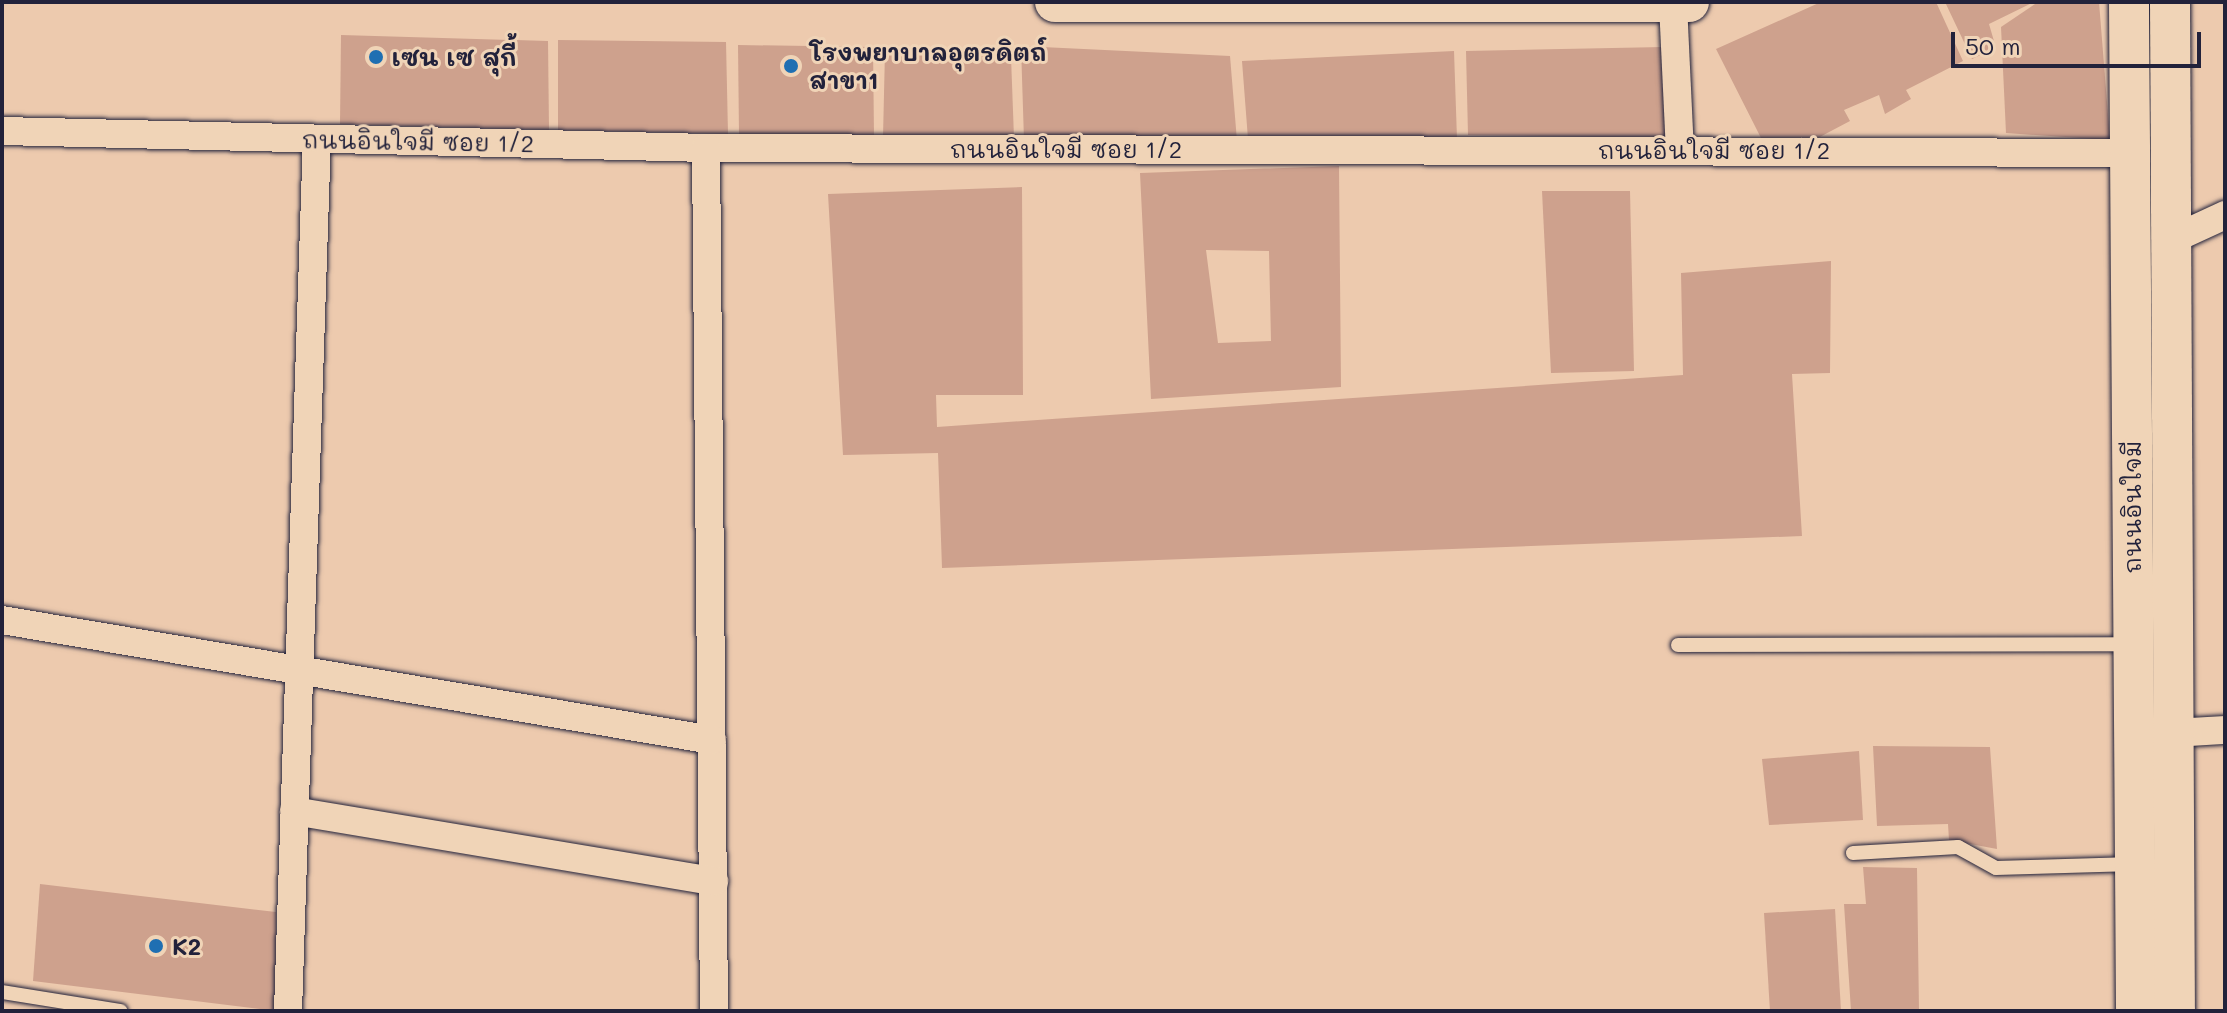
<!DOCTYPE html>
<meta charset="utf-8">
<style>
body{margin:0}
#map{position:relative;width:2227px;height:1013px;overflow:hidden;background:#edcaae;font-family:Mali,"Playpen Sans Thai",sans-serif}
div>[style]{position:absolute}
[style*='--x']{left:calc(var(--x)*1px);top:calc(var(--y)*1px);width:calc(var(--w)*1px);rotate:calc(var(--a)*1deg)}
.building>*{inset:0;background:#cea18d}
.roads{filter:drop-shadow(0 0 2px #22223b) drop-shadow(0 0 2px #22223b)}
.service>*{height:14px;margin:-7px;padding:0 7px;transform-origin:7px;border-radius:7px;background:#f0d4b7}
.minor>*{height:28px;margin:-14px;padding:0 14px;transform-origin:14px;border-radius:14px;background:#f0d4b7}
.secondary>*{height:40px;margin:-20px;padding:0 20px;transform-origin:20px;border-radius:20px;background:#f0d4b7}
.dots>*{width:22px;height:22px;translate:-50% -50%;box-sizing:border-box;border:4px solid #f0d4b7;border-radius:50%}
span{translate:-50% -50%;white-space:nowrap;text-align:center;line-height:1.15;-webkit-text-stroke:6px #f0d4b7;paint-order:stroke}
.poi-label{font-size:24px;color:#22223b;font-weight:700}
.left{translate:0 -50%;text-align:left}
.street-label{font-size:24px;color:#22223b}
.frame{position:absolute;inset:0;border:4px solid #22223b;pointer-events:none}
.scale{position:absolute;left:1951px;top:32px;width:250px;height:36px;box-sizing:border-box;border:4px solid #22223b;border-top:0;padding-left:10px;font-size:24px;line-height:28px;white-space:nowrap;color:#22223b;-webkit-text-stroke:6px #f0d4b7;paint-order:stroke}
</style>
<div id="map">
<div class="building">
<i style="clip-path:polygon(1821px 2px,1936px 2px,1963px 61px,1906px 90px,1911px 99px,1885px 114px,1879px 95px,1844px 110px,1850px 121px,1814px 140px,1761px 138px,1716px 49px)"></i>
<i style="clip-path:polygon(1945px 2px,2034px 2px,1989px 24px,1996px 48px,1972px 59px)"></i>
<i style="clip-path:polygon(2038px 2px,2099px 2px,2110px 140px,2006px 133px,2001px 27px)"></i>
<i style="clip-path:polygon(341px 35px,548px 41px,549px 130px,340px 124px)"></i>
<i style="clip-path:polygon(558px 40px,726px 42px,728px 134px,558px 130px)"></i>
<i style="clip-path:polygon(738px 45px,873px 47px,874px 136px,739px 134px)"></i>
<i style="clip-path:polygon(1021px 46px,1230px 56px,1237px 141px,1024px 140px)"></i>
<i style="clip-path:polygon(1663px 47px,1671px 138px,1468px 135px,1466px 51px)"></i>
<i style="clip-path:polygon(885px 51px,1011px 57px,1014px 138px,883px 137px)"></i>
<i style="clip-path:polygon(1454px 51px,1457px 139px,1248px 139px,1242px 61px)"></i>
<i style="clip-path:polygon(evenodd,1339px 166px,1341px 387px,1151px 399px,1140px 173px,1339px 166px,1206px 250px,1269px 251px,1271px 341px,1218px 343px,1206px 250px)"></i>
<i style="clip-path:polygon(1022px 187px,1023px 395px,936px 395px,937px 427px,1683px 375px,1681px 273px,1831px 261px,1830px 373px,1792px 374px,1802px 536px,942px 568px,938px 453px,843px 455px,828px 194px)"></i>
<i style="clip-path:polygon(1542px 191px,1630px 191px,1634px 371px,1551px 373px)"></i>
<i style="clip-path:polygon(1873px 746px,1990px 747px,1997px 849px,1949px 840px,1948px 824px,1877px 826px)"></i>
<i style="clip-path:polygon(1859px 751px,1863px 820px,1769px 825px,1762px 759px)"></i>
<i style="clip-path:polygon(1863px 867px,1917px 868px,1919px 1011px,1851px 1011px,1844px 904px,1866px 904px)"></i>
<i style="clip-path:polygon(40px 884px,276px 912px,276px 1011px,33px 981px)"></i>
<i style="clip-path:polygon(1835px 909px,1841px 1011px,1770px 1011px,1764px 913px)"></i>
</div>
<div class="roads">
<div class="service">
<i style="--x:1678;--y:645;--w:455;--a:-0.1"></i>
<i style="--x:1853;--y:853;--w:105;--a:-3.3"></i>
<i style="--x:1958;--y:847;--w:43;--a:28.9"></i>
<i style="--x:1996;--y:868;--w:138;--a:-1.7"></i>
<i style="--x:2;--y:992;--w:120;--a:9.1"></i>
</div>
<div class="minor">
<i style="--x:1673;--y:4;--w:146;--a:87.3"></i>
<i style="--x:2;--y:131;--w:704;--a:1.38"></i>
<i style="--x:706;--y:148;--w:1424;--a:0.2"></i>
<i style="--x:706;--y:148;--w:863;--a:89.47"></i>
<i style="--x:2171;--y:240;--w:60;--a:-24.8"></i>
<i style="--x:2;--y:620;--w:720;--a:9.59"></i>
<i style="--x:2174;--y:733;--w:51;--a:-3.4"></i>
<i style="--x:294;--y:811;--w:426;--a:9.5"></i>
<i style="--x:288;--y:1011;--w:872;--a:-88.1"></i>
</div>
<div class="secondary">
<i style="--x:1055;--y:2;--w:634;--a:0"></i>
<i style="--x:2129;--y:2;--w:1009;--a:89.6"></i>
<i style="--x:2170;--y:2;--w:1009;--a:89.72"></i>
</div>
</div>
<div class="dots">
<i style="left:376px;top:57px;background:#1f6fb2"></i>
<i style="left:791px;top:66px;background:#1f6fb2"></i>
<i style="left:156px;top:946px;background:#1f6fb2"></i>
</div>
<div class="poi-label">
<span class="left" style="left:809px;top:66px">โรงพยาบาลอุตรดิตถ์<br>สาขา1</span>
<span class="left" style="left:392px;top:57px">เซน เซ สุกี้</span>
<span class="left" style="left:172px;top:946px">K2</span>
</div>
<div class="street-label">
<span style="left:418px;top:141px;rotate:1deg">ถนนอินใจมี ซอย 1/2</span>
<span style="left:1066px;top:149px">ถนนอินใจมี ซอย 1/2</span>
<span style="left:1714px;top:150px">ถนนอินใจมี ซอย 1/2</span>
<span style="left:2132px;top:507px;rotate:-90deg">ถนนอินใจมี</span>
</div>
<div class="frame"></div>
<div class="scale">50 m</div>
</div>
